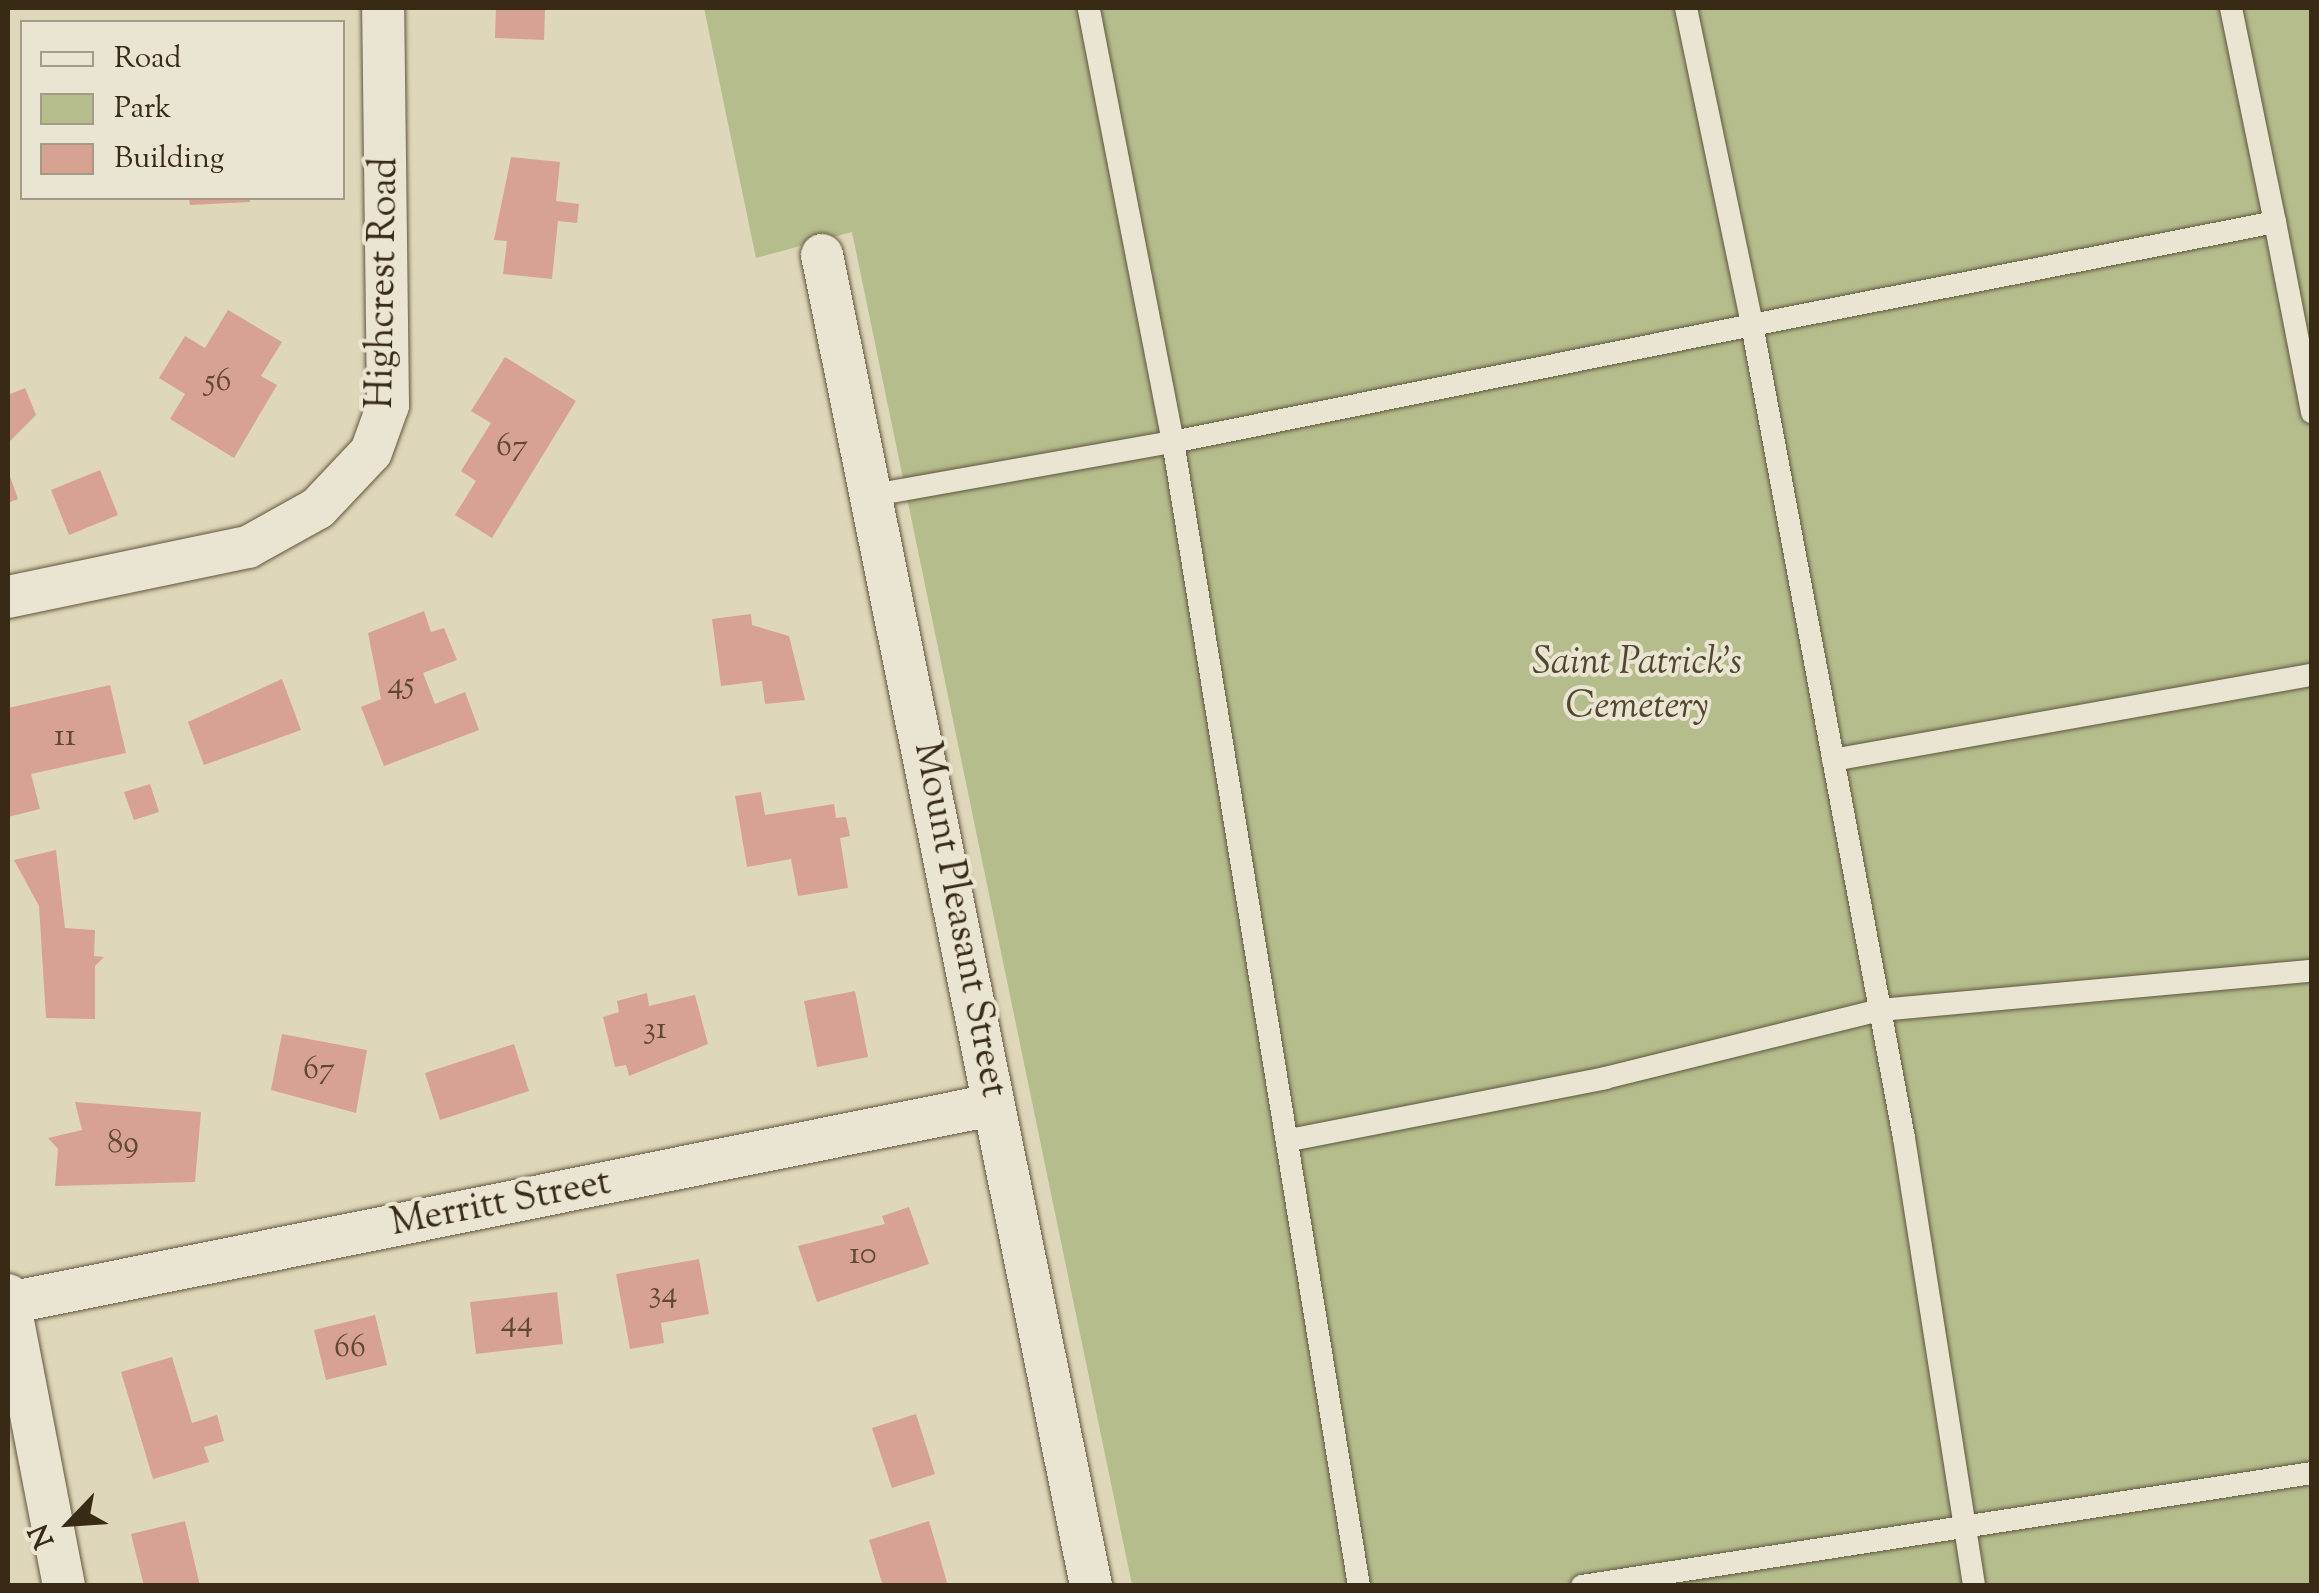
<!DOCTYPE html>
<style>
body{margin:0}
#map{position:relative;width:2319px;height:1593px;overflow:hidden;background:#dfd7b9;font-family:"Sorts Mill Goudy",serif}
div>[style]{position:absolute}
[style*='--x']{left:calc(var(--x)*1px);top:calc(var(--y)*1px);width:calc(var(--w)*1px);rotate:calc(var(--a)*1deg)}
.green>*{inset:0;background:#b5bd8d}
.building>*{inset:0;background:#d8a292}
.roads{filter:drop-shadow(0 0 2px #62553f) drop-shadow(0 0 2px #62553f)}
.service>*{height:22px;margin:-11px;padding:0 11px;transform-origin:11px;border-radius:11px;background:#eae5d2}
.minor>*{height:42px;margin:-21px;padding:0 21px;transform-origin:21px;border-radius:21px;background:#eae5d2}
span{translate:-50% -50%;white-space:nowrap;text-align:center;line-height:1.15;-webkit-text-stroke:8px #eae5d2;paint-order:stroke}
.number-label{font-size:32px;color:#614835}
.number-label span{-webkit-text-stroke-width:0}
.street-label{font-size:38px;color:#392a16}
.park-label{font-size:38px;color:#52472e;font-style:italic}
.frame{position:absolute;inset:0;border:10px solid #392a16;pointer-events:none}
.legend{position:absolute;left:20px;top:20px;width:325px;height:180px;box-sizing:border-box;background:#eae5d2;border:2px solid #a39a87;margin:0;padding:12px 18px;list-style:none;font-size:30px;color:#392a16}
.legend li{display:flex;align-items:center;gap:20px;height:50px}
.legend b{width:50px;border:2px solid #a39a87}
.north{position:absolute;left:20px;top:1473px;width:100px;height:100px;-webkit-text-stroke:8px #eae5d2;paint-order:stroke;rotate:245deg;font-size:28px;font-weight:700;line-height:40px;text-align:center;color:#392a16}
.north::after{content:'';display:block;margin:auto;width:35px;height:45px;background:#392a16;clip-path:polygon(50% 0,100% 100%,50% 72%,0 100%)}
</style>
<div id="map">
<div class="green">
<i style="clip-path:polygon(704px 8px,2311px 8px,2311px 1585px,1132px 1585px,852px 232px,756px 258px)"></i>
</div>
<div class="building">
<i style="clip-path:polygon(496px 8px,545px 8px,544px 40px,495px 38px)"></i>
<i style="clip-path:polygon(511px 157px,560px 162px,556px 201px,579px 204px,577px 223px,558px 221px,552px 279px,503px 274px,507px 241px,494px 240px)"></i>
<i style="clip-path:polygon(189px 198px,250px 198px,250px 202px,190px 205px)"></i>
<i style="clip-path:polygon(228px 310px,282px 342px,261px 376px,277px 385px,234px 458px,170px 419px,185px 394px,159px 378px,185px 336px,205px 348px)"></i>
<i style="clip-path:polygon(505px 357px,576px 401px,492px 538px,455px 515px,476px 481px,461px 471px,491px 423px,471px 411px)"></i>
<i style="clip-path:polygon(25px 388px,36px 415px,8px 443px,8px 395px)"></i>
<i style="clip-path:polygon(100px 470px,118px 515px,69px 535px,51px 490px)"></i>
<i style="clip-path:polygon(8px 471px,18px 499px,8px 503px)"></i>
<i style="clip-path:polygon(424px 611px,431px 632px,444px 628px,457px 660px,423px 673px,435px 704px,465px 692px,479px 730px,384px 766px,361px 707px,381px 699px,368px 633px)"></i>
<i style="clip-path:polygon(751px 614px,752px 625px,789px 636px,805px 700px,765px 704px,762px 681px,721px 686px,712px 619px)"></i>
<i style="clip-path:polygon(282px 679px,301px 730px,204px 765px,188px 722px)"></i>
<i style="clip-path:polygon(110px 685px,126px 753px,31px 774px,40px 809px,8px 817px,8px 708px)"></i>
<i style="clip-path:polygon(150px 784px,159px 812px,134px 820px,124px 792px)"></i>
<i style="clip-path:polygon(761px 792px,765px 815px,834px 804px,836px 818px,846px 817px,850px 836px,840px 838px,848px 888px,798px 896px,791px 859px,747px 867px,735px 796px)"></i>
<i style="clip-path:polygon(56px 850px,65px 928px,95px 930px,94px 956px,104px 957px,95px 966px,95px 1019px,46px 1018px,39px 906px,14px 860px)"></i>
<i style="clip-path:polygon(855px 991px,868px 1057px,817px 1067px,804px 1001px)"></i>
<i style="clip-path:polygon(647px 993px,649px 1006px,695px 995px,708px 1044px,629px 1076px,626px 1065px,615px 1067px,603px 1017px,619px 1012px,617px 1001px)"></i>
<i style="clip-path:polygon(282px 1034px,367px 1050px,356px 1113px,271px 1090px)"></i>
<i style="clip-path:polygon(514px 1044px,529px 1091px,440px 1120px,425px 1073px)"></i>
<i style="clip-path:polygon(75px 1102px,201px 1112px,195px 1182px,55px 1186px,58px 1149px,48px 1138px,82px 1130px)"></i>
<i style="clip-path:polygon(909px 1207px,929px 1264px,817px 1302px,798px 1246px,885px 1224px,882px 1216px)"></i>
<i style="clip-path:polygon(699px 1259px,709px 1314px,661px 1323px,664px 1343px,630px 1349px,616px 1274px)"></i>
<i style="clip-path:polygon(557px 1292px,563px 1344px,476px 1354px,470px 1302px)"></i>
<i style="clip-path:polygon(375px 1315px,387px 1365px,326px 1380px,314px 1330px)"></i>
<i style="clip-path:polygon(172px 1357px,192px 1423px,217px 1415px,224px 1441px,204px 1447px,209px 1462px,153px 1479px,121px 1372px)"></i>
<i style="clip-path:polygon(916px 1414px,935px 1474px,892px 1488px,872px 1428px)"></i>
<i style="clip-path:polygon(185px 1521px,200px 1586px,144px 1586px,131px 1534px)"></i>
<i style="clip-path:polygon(929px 1521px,948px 1586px,883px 1586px,869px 1540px)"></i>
</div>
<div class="roads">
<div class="service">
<i style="--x:1686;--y:8;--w:324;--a:78.2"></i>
<i style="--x:1752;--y:325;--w:533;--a:-11.14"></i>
<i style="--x:2275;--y:222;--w:194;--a:79"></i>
<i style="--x:2231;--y:8;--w:218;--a:78.4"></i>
<i style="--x:874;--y:495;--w:304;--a:-10.1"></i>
<i style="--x:1173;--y:442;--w:442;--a:-101"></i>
<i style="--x:1833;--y:760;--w:486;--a:-10.1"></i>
<i style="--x:1290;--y:1140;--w:321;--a:-11.1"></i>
<i style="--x:1605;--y:1078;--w:283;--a:-13.9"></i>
<i style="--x:1880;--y:1010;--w:434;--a:-5.2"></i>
<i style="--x:1359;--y:1586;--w:1159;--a:-99.23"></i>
<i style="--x:1173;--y:442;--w:591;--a:-11.42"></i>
<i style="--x:1752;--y:325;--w:827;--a:79.41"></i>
<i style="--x:1904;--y:1138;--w:453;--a:81.1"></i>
<i style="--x:1582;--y:1586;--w:739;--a:-8.8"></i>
</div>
<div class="minor">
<i style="--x:822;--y:255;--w:1358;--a:78.57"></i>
<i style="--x:8;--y:597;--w:245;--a:-11.8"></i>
<i style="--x:248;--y:547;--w:80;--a:-29.1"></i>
<i style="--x:318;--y:508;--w:77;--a:-46.6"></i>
<i style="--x:371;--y:452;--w:50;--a:-70.1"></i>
<i style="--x:388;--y:405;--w:397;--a:-90.7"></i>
<i style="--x:8;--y:1295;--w:296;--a:79.1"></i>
<i style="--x:9;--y:1303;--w:1003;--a:-11.39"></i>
</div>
</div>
<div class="number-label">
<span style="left:218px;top:382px">56</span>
<span style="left:512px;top:447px">67</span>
<span style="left:401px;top:685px">45</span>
<span style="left:65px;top:737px">11</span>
<span style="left:655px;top:1030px">31</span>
<span style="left:319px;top:1070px">67</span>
<span style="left:123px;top:1144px">89</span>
<span style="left:863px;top:1255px">10</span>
<span style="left:663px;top:1294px">34</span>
<span style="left:517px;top:1323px">44</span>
<span style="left:350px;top:1348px">66</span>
</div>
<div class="street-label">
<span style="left:385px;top:283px;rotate:-89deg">Highcrest Road</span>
<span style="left:958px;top:920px;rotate:79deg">Mount Pleasant Street</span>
<span style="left:501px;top:1205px;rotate:-11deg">Merritt Street</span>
</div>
<div class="park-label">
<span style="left:1637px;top:687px">Saint Patrick's<br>Cemetery</span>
</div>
<div class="frame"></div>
<ul class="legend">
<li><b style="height:12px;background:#eae5d2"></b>Road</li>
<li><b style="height:28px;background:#b5bd8d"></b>Park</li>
<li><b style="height:28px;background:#d8a292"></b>Building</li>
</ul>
<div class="north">N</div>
</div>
